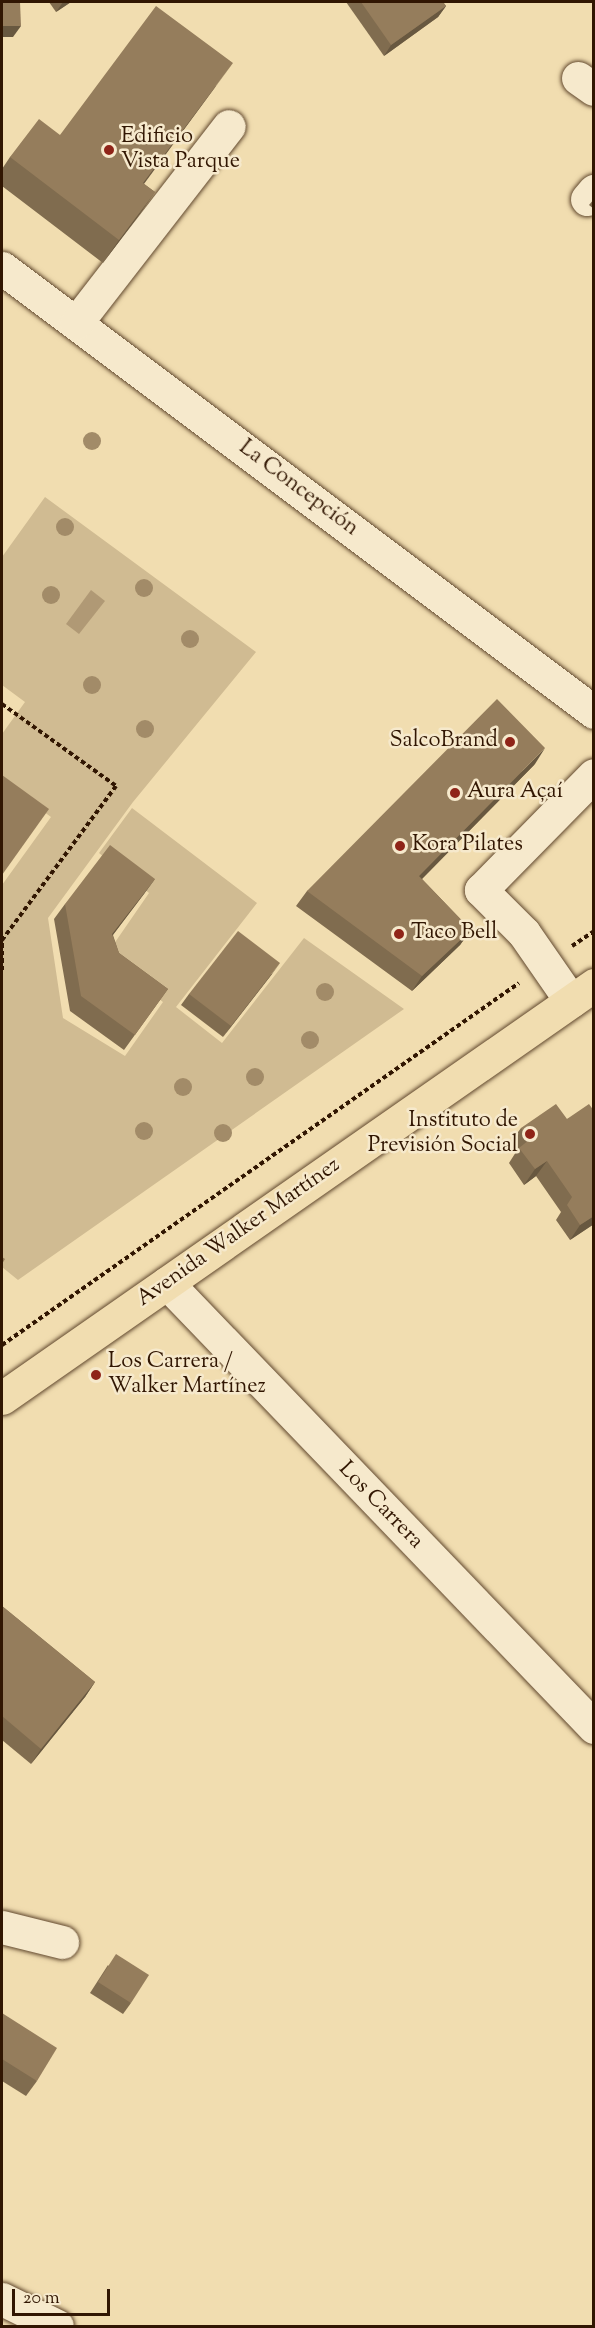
<!DOCTYPE html>
<meta charset="utf-8">
<style>
body{margin:0}
#map{position:relative;width:595px;height:2328px;overflow:hidden;background:#f1ddb0;font-family:"Sorts Mill Goudy",serif}
div>[style]{position:absolute}
[style*='--x']{left:calc(var(--x)*1px);top:calc(var(--y)*1px);width:calc(var(--w)*1px);rotate:calc(var(--a)*1deg)}
.green>*{inset:0;background:#d0bb92}
.water>*{inset:0;background:#b09975}
.path>*{height:4px;margin-top:-2px;transform-origin:0;background:repeating-linear-gradient(90deg,#311602 0 4.5px,transparent 0 7.5px)}
.roads{filter:drop-shadow(0 0 2px #61482e) drop-shadow(0 0 2px #61482e)}
.minor>*{height:33px;margin:-16.5px;padding:0 16.5px;transform-origin:16.5px;border-radius:16.5px;background:#f6e9cc}
.major>*{height:33px;margin:-16.5px;padding:0 16.5px;transform-origin:16.5px;border-radius:16.5px;background:#f1ddb0}
.trees>*{width:18px;height:18px;margin:-9px;border-radius:50%;background:#a28b68}
.wall>*{inset:0;background:#806c4f}
.shaded-wall>*{inset:0;background:#685840}
.building>*{inset:0;background:#957d5c}
.dots>*{width:16px;height:16px;translate:-50% -50%;box-sizing:border-box;border:3px solid #f6e9cc;border-radius:50%}
span{translate:-50% -50%;white-space:nowrap;text-align:center;line-height:1.15;-webkit-text-stroke:5px #f6e9cc;paint-order:stroke}
.poi-label{font-size:22px;color:#311602}
.left{translate:0 -50%;text-align:left}
.right{translate:-100% -50%;text-align:right}
.street-label{font-size:22px;color:#311602}
.frame{position:absolute;inset:0;border:3px solid #311602;pointer-events:none}
.scale{position:absolute;left:12px;top:2289px;width:98px;height:27px;box-sizing:border-box;border:3px solid #311602;border-top:0;padding-left:8px;font-size:18px;line-height:21px;white-space:nowrap;color:#311602;-webkit-text-stroke:4px #f6e9cc;paint-order:stroke}
</style>
<div id="map">
<div class="green">
<i style="clip-path:polygon(45px 497px,256px 652px,133px 802px,48px 918px,63px 1018px,125px 1056px,163px 1002px,112px 964px,109px 951px,149px 893px,99px 853px,132px 808px,257px 903px,176px 1007px,222px 1043px,304px 938px,404px 1009px,18px 1280px,2px 1267px,2px 885px,51px 817px,2px 781px,2px 734px,25px 702px,2px 685px,2px 557px)"></i>
</div>
<div class="water">
<i style="clip-path:polygon(91px 590px,105px 601px,79px 634px,66px 624px)"></i>
</div>
<div class="path">
<i style="--x:2;--y:704;--w:140;--a:35.7"></i>
<i style="--x:116;--y:786;--w:192;--a:126.5"></i>
<i style="--x:2;--y:943;--w:30;--a:90"></i>
<i style="--x:572;--y:946;--w:27;--a:-34"></i>
<i style="--x:2;--y:1345;--w:631;--a:-35"></i>
</div>
<div class="roads">
<div class="minor">
<i style="--x:578;--y:78;--w:19;--a:35"></i>
<i style="--x:587;--y:199;--w:11;--a:-49"></i>
<i style="--x:2;--y:268;--w:740;--a:36.87"></i>
<i style="--x:76;--y:323;--w:249;--a:-52.2"></i>
<i style="--x:571;--y:1001;--w:83;--a:-124.7"></i>
<i style="--x:524;--y:933;--w:61;--a:-135"></i>
<i style="--x:481;--y:890;--w:161;--a:-45.5"></i>
<i style="--x:167;--y:1283;--w:616;--a:46.12"></i>
<i style="--x:2;--y:1927;--w:62;--a:14"></i>
<i style="--x:2;--y:2299;--w:61;--a:26.1"></i>
</div>
<div class="major">
<i style="--x:2;--y:1398;--w:722;--a:-34.9"></i>
</div>
</div>
<div class="trees">
<i style="left:92px;top:441px"></i>
<i style="left:65px;top:527px"></i>
<i style="left:144px;top:588px"></i>
<i style="left:51px;top:595px"></i>
<i style="left:190px;top:639px"></i>
<i style="left:92px;top:685px"></i>
<i style="left:145px;top:729px"></i>
<i style="left:325px;top:992px"></i>
<i style="left:310px;top:1040px"></i>
<i style="left:255px;top:1077px"></i>
<i style="left:183px;top:1087px"></i>
<i style="left:144px;top:1131px"></i>
<i style="left:223px;top:1133px"></i>
</div>
<div class="wall">
<i style="clip-path:polygon(49px 2px,71px 2px,56px 12px)"></i>
<i style="clip-path:polygon(346px 2px,443px 2px,446px 6px,438px 17px,384px 56px)"></i>
<i style="clip-path:polygon(216px 86px,144px 184px,155px 192px,103px 263px,2px 186px,2px 169px,10px 157px,60px 135px)"></i>
<i style="clip-path:polygon(594px 199px,594px 209px,589px 205px)"></i>
<i style="clip-path:polygon(535px 764px,422px 879px,471px 930px,460px 945px,412px 991px,296px 906px,307px 891px)"></i>
<i style="clip-path:polygon(155px 879px,113px 935px,119px 953px,168px 989px,124px 1050px,70px 1011px,54px 919px,65px 904px)"></i>
<i style="clip-path:polygon(272px 974px,223px 1037px,181px 1005px,189px 994px)"></i>
<i style="clip-path:polygon(594px 1111px,594px 1224px,570px 1240px,556px 1220px,561px 1212px,536px 1176px,524px 1185px,509px 1163px,516px 1152px,510px 1143px,521px 1128px,567px 1119px)"></i>
<i style="clip-path:polygon(2px 1606px,95px 1682px,85px 1697px,31px 1764px,2px 1740px)"></i>
<i style="clip-path:polygon(108px 1965px,131px 2003px,123px 2014px,90px 1993px)"></i>
<i style="clip-path:polygon(2px 2013px,37px 2081px,26px 2096px,2px 2081px)"></i>
</div>
<div class="shaded-wall">
<i style="clip-path:polygon(63px 2px,71px 2px,56px 12px)"></i>
<i style="clip-path:polygon(446px 6px,438px 17px,384px 56px,391px 45px)"></i>
<i style="clip-path:polygon(2px 26px,21px 26px,13px 37px,2px 37px)"></i>
<i style="clip-path:polygon(233px 63px,216px 86px,127px 206px,143px 183px)"></i>
<i style="clip-path:polygon(155px 192px,139px 215px,103px 263px,119px 240px)"></i>
<i style="clip-path:polygon(545px 748px,535px 764px,409px 892px,419px 876px)"></i>
<i style="clip-path:polygon(155px 879px,144px 894px,102px 949px,112px 934px)"></i>
<i style="clip-path:polygon(471px 930px,460px 945px,412px 991px,422px 976px)"></i>
<i style="clip-path:polygon(280px 963px,272px 974px,223px 1037px,231px 1026px)"></i>
<i style="clip-path:polygon(547px 1161px,536px 1176px,524px 1185px,535px 1169px)"></i>
<i style="clip-path:polygon(594px 1216px,594px 1224px,570px 1240px,580px 1225px)"></i>
<i style="clip-path:polygon(95px 1682px,85px 1697px,31px 1764px,41px 1749px)"></i>
</div>
<div class="building">
<i style="clip-path:polygon(2px 2px,20px 2px,21px 26px,2px 26px)"></i>
<i style="clip-path:polygon(361px 2px,443px 2px,446px 6px,391px 45px)"></i>
<i style="clip-path:polygon(156px 6px,233px 63px,143px 183px,155px 192px,119px 240px,10px 157px,39px 119px,60px 135px)"></i>
<i style="clip-path:polygon(497px 699px,545px 748px,419px 876px,471px 930px,422px 976px,307px 891px)"></i>
<i style="clip-path:polygon(2px 775px,49px 809px,2px 875px)"></i>
<i style="clip-path:polygon(110px 845px,155px 879px,112px 934px,119px 953px,168px 989px,135px 1035px,81px 996px,65px 904px)"></i>
<i style="clip-path:polygon(238px 931px,280px 963px,231px 1026px,189px 994px)"></i>
<i style="clip-path:polygon(556px 1104px,567px 1119px,589px 1104px,594px 1111px,594px 1216px,580px 1225px,567px 1205px,572px 1197px,547px 1161px,535px 1169px,519px 1148px,529px 1140px,521px 1128px)"></i>
<i style="clip-path:polygon(2px 1257px,5px 1259px,2px 1264px)"></i>
<i style="clip-path:polygon(2px 1606px,95px 1682px,41px 1749px,2px 1716px)"></i>
<i style="clip-path:polygon(116px 1954px,149px 1975px,131px 2003px,98px 1982px)"></i>
<i style="clip-path:polygon(2px 2013px,57px 2048px,37px 2081px,2px 2059px)"></i>
</div>
<div class="dots">
<i style="left:109px;top:150px;background:#8f2418"></i>
<i style="left:510px;top:742px;background:#8f2418"></i>
<i style="left:455px;top:793px;background:#8f2418"></i>
<i style="left:400px;top:846px;background:#8f2418"></i>
<i style="left:399px;top:934px;background:#8f2418"></i>
<i style="left:530px;top:1134px;background:#8f2418"></i>
<i style="left:96px;top:1375px;background:#8f2418"></i>
</div>
<div class="poi-label">
<span class="left" style="left:121px;top:150px">Edificio<br>Vista Parque</span>
<span class="right" style="left:498px;top:742px">SalcoBrand</span>
<span class="left" style="left:467px;top:793px">Aura Açaí</span>
<span class="left" style="left:412px;top:846px">Kora Pilates</span>
<span class="left" style="left:411px;top:934px">Taco Bell</span>
<span class="right" style="left:518px;top:1134px">Instituto de<br>Previsión Social</span>
<span class="left" style="left:108px;top:1375px">Los Carrera /<br>Walker Martínez</span>
</div>
<div class="street-label">
<span style="left:298px;top:489px;rotate:37deg">La Concepción</span>
<span style="left:239px;top:1233px;rotate:-35deg">Avenida Walker Martínez</span>
<span style="left:380px;top:1506px;rotate:46deg">Los Carrera</span>
</div>
<div class="frame"></div>
<div class="scale">20 m</div>
</div>
